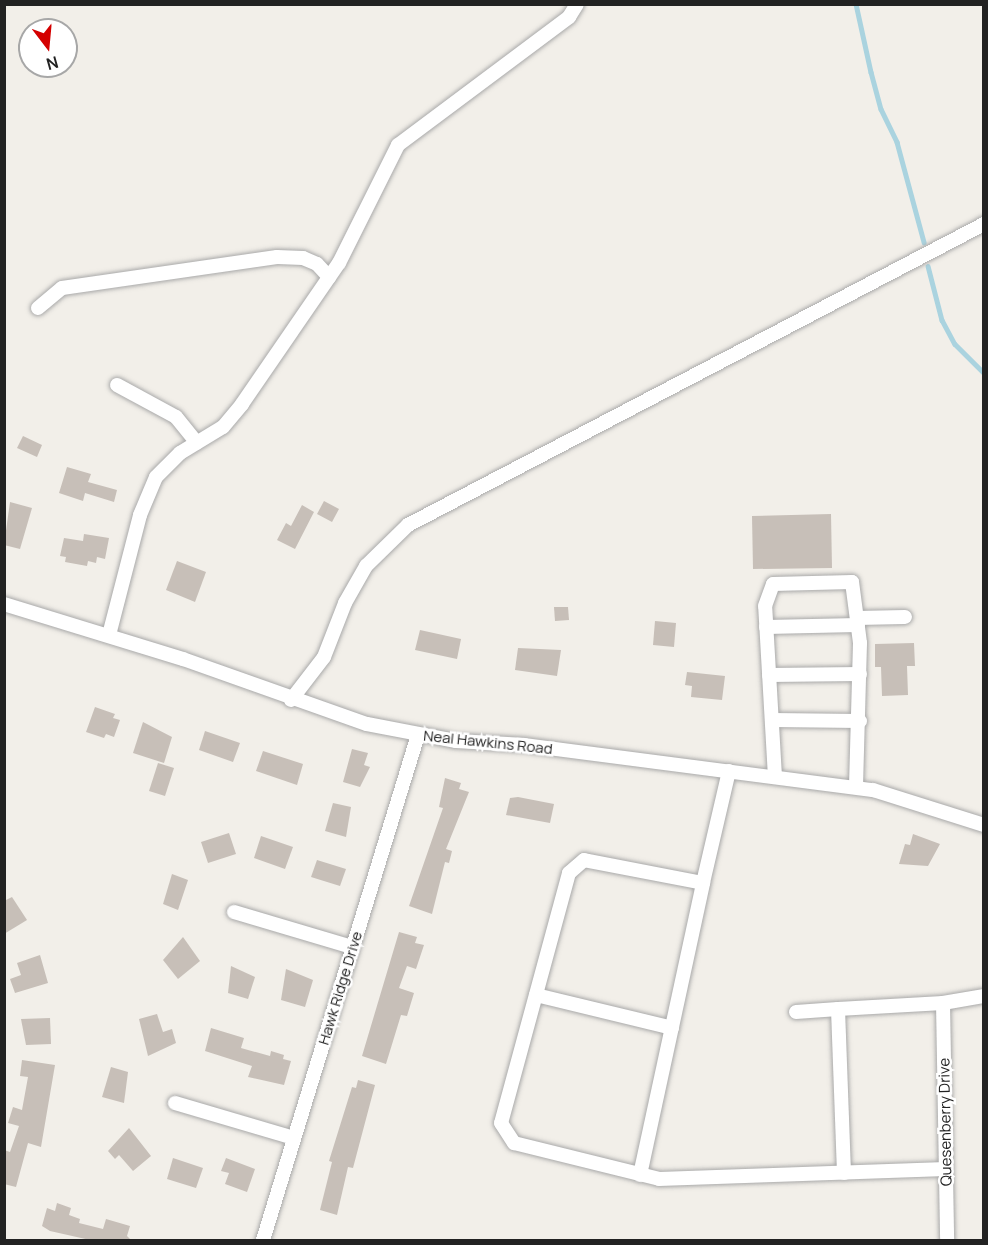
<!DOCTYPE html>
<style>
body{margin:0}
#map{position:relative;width:988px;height:1245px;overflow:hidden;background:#f2efe9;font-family:Manrope,sans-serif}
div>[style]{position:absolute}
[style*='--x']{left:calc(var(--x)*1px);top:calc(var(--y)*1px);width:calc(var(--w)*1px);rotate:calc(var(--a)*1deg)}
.stream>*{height:4.5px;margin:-2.25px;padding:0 2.25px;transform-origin:2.25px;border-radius:2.25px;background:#aad3df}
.building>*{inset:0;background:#c7bfb8}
.roads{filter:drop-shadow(0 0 2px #a9a9a9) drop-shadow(0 0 2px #a9a9a9)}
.minor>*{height:14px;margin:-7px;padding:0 7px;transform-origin:7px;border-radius:7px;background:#fff}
span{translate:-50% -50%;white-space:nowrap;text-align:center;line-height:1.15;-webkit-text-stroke:5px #fff;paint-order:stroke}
.street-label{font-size:15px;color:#222}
.frame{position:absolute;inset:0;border:6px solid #222;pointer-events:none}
.north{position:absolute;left:18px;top:18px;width:60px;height:60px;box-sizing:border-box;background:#fff;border:2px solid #a7a7a7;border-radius:50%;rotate:164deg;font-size:16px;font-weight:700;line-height:24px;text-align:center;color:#222}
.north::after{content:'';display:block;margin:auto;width:21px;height:27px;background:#d40000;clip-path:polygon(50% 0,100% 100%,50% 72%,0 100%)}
</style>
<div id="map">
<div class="stream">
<i style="--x:856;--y:4;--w:70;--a:77.6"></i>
<i style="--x:871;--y:72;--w:38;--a:75"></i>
<i style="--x:881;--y:109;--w:37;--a:64"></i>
<i style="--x:897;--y:142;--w:104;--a:74.9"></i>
<i style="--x:928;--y:266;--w:56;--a:75.5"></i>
<i style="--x:942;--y:320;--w:27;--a:62"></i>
<i style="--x:955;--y:344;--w:41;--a:45"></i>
</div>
<div class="building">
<i style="clip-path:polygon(23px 436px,42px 445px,37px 457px,17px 448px)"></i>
<i style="clip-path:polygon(67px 467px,91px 474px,88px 482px,117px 490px,114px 502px,85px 493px,83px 501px,59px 493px)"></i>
<i style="clip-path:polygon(324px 501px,339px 509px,332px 522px,317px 514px)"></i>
<i style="clip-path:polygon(10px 502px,32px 508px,20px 549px,4px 545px)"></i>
<i style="clip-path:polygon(302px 505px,314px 512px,295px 549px,277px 540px,286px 523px,291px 526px)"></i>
<i style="clip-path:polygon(831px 514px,832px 568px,753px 569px,752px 516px)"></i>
<i style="clip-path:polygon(84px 534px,109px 538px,105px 559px,97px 557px,96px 563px,88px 561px,87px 566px,65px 562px,66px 557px,60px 556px,64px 538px,83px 541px)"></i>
<i style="clip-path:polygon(177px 561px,206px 572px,195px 602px,166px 590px)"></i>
<i style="clip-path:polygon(554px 607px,568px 607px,569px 620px,555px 621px)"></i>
<i style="clip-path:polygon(655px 621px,676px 623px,674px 647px,653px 645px)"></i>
<i style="clip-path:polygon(420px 630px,461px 639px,457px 659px,415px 650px)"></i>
<i style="clip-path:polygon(914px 643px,915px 666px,907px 666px,908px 695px,882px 696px,881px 667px,875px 667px,875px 644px)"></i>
<i style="clip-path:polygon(518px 648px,561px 650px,557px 676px,515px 670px)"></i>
<i style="clip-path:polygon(687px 672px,725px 676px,722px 700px,691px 697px,692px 686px,685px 685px)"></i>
<i style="clip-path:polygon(95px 707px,115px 714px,113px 718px,120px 720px,114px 737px,106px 734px,104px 738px,86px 732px)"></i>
<i style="clip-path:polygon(143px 722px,172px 737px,164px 763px,133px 753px)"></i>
<i style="clip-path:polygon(205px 731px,240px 743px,233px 762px,199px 750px)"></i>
<i style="clip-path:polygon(352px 749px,368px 753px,364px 765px,370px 767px,360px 787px,343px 782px)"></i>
<i style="clip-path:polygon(263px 751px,303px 764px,297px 785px,256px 771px)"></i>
<i style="clip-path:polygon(158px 763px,174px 768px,165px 796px,149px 791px)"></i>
<i style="clip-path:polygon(445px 778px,461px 783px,459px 789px,469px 792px,446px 849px,452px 851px,449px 863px,445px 862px,432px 914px,409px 906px,443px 808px,439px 807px)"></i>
<i style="clip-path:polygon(518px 797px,554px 804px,550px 823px,506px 815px,510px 798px)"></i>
<i style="clip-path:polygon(333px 803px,351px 807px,346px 837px,325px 831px)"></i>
<i style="clip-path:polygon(229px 833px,236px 854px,208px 863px,201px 842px)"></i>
<i style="clip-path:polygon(913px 834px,940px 844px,928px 866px,899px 864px,905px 844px,910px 845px)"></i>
<i style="clip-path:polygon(261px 836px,293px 847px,285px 869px,254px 858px)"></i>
<i style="clip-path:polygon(317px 860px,346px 869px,340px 886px,311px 877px)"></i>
<i style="clip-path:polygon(172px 874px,188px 880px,178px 910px,163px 904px)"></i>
<i style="clip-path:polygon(12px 897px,27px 920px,4px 934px,4px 901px)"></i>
<i style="clip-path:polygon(399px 932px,417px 937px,415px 943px,424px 945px,416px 969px,407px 966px,399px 988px,414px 993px,407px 1016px,401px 1015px,386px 1064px,362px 1056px)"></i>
<i style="clip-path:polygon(183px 937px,200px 961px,178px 979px,163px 960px)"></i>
<i style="clip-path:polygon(40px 955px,48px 983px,15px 993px,10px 979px,21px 975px,17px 963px)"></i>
<i style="clip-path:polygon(231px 966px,255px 977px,248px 999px,228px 993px)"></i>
<i style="clip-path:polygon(286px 969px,313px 980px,305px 1007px,281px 1000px)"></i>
<i style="clip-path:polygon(157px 1014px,163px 1032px,172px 1029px,176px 1043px,148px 1056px,139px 1019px)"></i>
<i style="clip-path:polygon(50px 1018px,51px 1044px,26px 1045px,21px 1019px)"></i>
<i style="clip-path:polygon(211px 1028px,244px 1038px,241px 1048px,270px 1056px,271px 1051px,284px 1055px,283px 1059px,291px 1061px,284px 1085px,248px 1077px,252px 1066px,205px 1051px)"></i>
<i style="clip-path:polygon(22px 1060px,55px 1065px,41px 1147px,28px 1143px,16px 1187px,4px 1184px,4px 1150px,10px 1152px,19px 1126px,8px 1123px,13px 1107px,22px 1110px,28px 1077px,20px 1076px)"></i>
<i style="clip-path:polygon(111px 1067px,128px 1072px,124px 1103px,102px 1097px)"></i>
<i style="clip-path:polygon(358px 1080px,375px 1085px,353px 1168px,348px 1167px,337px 1215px,320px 1210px,332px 1162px,329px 1161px,352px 1087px,356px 1088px)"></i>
<i style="clip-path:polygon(129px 1128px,151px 1156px,133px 1171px,119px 1155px,115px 1159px,108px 1151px)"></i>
<i style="clip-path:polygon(173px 1158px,203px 1168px,196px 1188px,167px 1179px)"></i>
<i style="clip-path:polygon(226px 1158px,255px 1169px,247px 1192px,225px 1184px,229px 1173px,221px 1171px)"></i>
<i style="clip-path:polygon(57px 1203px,71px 1208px,69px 1215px,80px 1219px,79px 1223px,103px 1229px,106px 1219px,130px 1226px,127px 1236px,131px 1240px,90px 1240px,50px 1231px,42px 1226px,47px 1208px,55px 1211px)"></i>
</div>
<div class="roads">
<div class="minor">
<i style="--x:38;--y:308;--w:31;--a:-40"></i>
<i style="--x:62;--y:288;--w:217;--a:-8.2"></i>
<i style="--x:277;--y:257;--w:26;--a:2"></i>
<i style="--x:303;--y:258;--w:15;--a:23"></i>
<i style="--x:317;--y:264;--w:18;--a:47"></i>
<i style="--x:117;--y:385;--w:67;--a:28.5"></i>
<i style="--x:176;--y:417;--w:33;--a:51"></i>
<i style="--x:4;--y:604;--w:187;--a:17.1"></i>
<i style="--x:183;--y:659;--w:195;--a:19.5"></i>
<i style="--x:367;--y:724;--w:91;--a:10.8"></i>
<i style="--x:456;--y:741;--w:69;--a:3.3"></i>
<i style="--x:525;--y:745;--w:351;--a:7.4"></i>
<i style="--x:873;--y:790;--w:116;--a:17.5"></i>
<i style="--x:857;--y:618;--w:48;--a:-1.2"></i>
<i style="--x:766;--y:627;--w:92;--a:-1.2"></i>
<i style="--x:109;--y:635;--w:124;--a:-75.5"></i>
<i style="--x:140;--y:515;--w:41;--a:-67.2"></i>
<i style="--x:156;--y:477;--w:34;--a:-45"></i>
<i style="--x:180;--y:453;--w:50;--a:-31.2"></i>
<i style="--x:223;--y:427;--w:30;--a:-50"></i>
<i style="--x:242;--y:404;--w:171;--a:-55.5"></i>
<i style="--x:339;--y:263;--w:132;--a:-63.4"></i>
<i style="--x:398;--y:145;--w:214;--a:-36.8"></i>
<i style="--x:569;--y:17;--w:15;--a:-58"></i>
<i style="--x:769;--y:675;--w:91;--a:-0.6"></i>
<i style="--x:291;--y:700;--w:54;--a:-52.5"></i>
<i style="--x:324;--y:657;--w:58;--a:-68.7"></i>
<i style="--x:345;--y:603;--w:43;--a:-60.4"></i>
<i style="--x:366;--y:566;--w:59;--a:-44.3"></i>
<i style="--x:408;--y:525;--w:650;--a:-27.59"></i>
<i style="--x:772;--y:720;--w:88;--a:0.7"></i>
<i style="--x:729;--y:771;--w:115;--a:103.1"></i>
<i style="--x:703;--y:883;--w:121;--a:-169.1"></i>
<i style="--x:584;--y:860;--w:20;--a:139"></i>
<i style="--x:569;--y:873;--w:259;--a:105.2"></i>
<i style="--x:501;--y:1123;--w:24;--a:57"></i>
<i style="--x:514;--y:1143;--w:149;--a:13.9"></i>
<i style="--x:659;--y:1179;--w:287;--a:-2"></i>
<i style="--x:775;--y:777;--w:171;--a:-93.3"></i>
<i style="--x:765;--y:606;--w:23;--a:-70"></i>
<i style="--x:773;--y:584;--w:79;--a:-1.5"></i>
<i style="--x:852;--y:582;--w:62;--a:82.5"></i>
<i style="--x:860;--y:643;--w:144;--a:91.6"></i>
<i style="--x:234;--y:912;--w:123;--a:16.5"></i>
<i style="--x:536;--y:995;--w:140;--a:13.6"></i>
<i style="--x:943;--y:1003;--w:237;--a:89"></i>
<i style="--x:796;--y:1012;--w:42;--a:-4.1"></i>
<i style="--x:175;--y:1103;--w:124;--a:16.4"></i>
<i style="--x:844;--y:1173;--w:164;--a:-92.1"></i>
<i style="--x:838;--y:1009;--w:105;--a:-3.3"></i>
<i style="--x:943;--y:1003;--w:42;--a:-9.7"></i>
<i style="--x:640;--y:1175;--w:299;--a:-77.8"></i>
<i style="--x:263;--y:1240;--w:528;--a:-72.94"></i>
</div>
</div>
<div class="street-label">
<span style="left:488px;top:742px;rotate:6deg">Neal Hawkins Road</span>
<span style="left:340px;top:988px;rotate:-73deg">Hawk Ridge Drive</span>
<span style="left:945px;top:1122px;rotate:-91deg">Quesenberry Drive</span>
</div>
<div class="frame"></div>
<div class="north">N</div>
</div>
